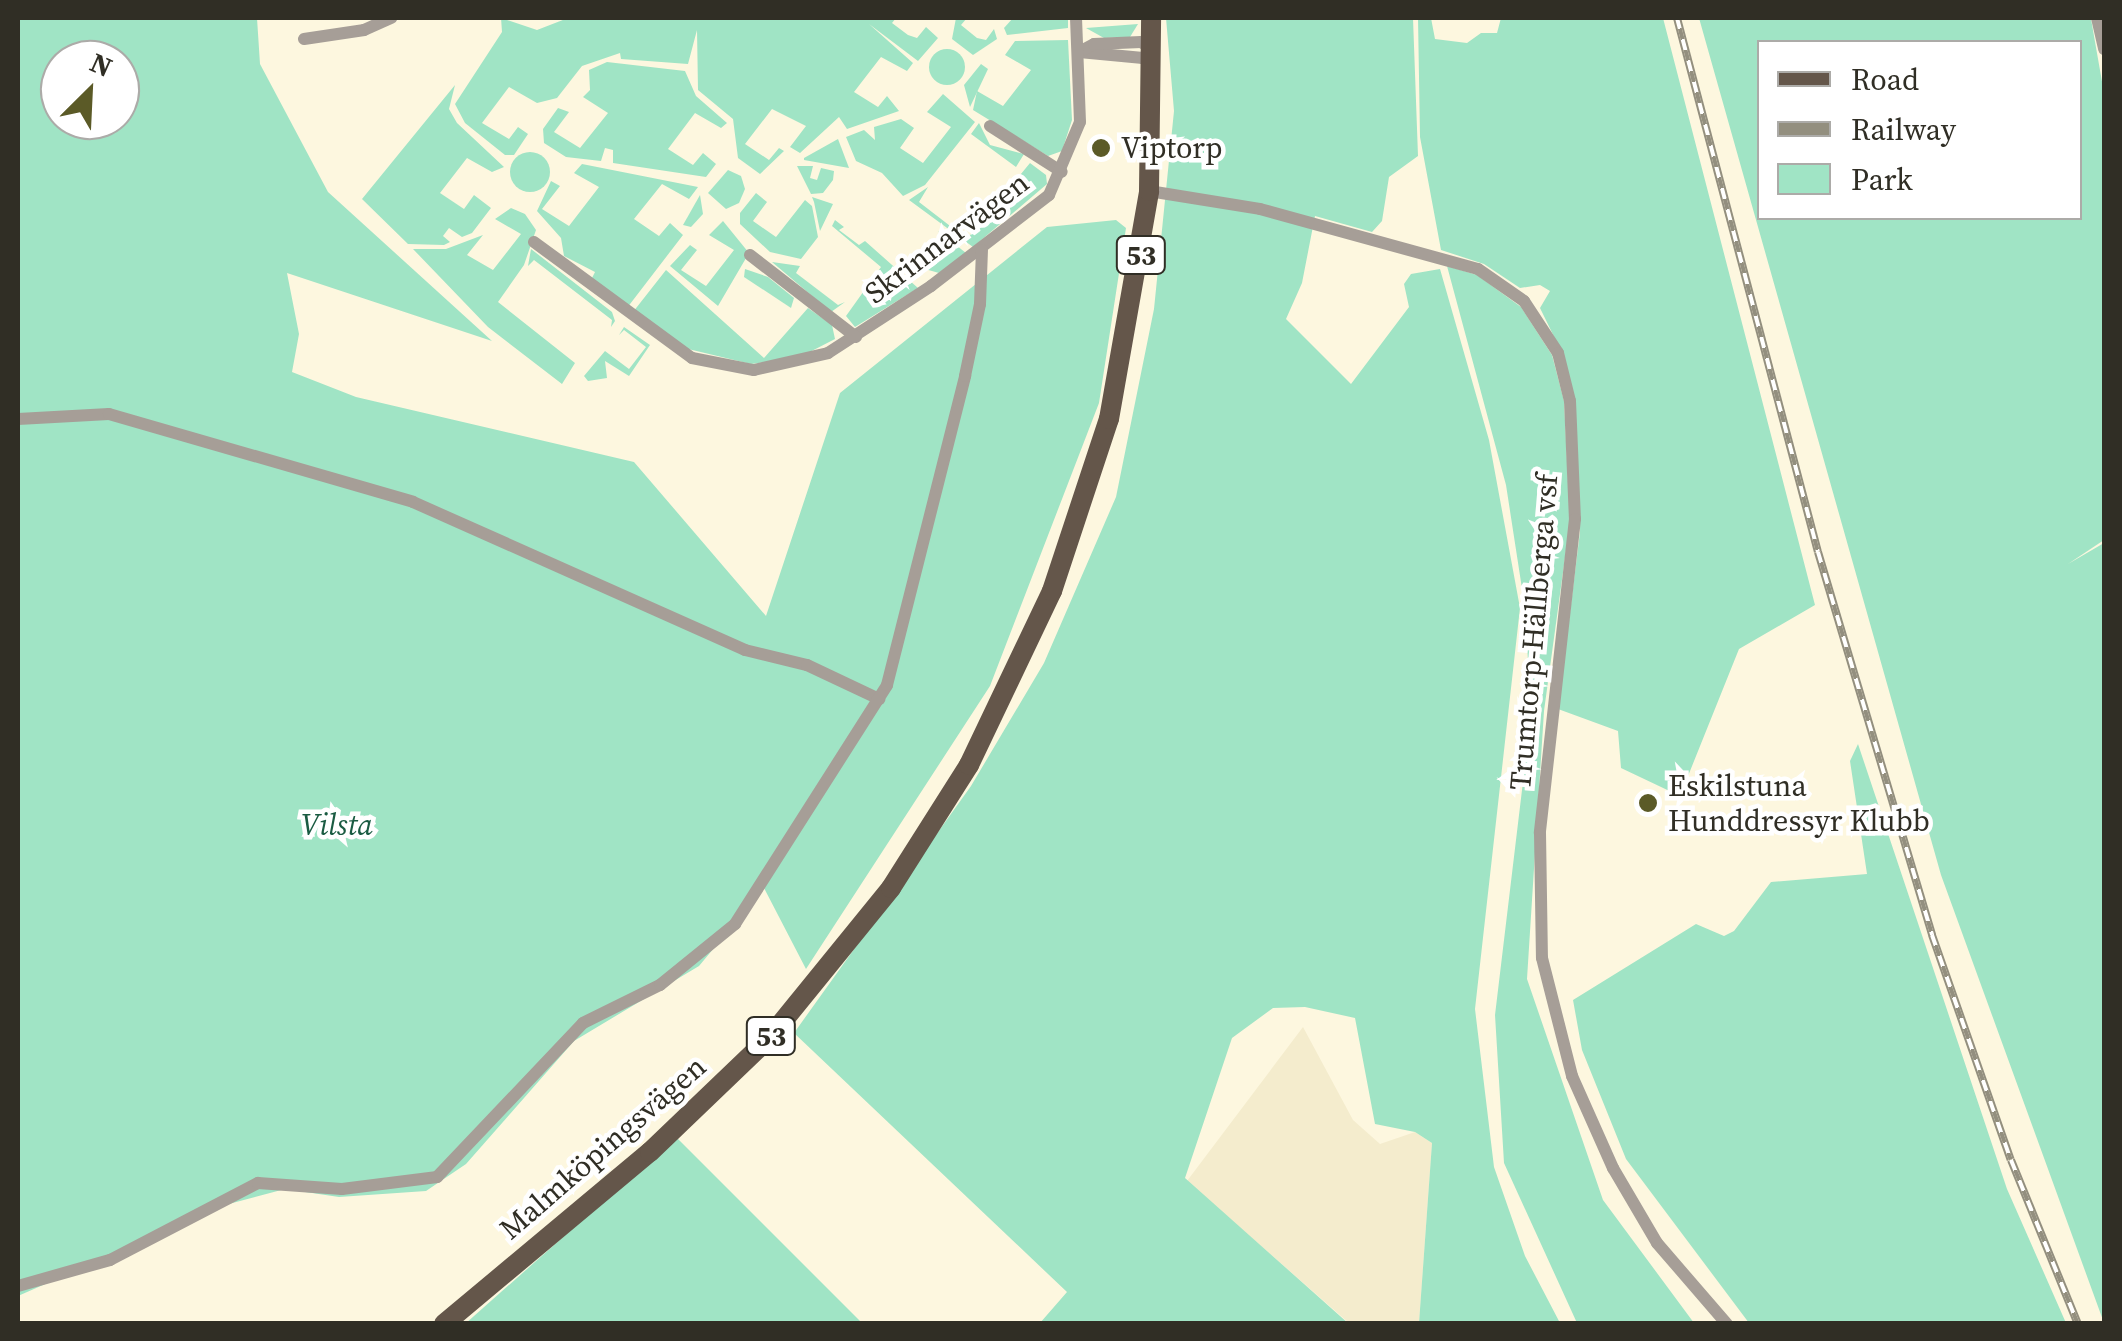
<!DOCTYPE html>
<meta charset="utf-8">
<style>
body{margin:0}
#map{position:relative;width:2122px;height:1341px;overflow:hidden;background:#fdf7df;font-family:"Source Serif 4",serif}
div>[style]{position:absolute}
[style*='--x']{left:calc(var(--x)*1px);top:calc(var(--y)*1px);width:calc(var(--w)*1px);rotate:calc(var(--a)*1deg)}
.built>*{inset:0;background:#f4eccd}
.green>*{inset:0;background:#a0e4c5}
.round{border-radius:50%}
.street>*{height:12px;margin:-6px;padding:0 6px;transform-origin:6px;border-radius:6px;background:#a69e97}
.primary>*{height:20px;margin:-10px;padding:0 10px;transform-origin:10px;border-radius:10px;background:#64564a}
.rail>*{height:8px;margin-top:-4px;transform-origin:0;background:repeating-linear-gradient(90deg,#fff 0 11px,#938f7f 0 22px);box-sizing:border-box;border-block:2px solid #938f7f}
.dots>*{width:28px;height:28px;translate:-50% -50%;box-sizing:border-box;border:5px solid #fff;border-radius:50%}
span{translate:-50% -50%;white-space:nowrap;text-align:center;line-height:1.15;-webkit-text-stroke:9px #fff;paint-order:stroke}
.shield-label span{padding:2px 8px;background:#fff;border:2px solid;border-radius:8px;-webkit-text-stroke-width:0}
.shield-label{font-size:28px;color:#302e25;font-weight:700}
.poi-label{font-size:30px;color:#302e25}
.left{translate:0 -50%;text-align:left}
.street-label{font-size:30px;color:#302e25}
.park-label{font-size:30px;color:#1a5b42;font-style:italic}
.frame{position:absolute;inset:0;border:20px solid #302e25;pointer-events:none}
.legend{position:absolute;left:1757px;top:40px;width:325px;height:180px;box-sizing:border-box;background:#fff;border:2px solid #acaba8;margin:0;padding:12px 18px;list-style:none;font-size:30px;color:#302e25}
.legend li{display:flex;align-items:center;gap:20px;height:50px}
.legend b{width:50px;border:2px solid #acaba8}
.north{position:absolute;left:40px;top:40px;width:100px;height:100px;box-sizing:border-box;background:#fff;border:2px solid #acaba8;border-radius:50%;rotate:24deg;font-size:28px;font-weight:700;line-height:40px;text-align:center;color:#302e25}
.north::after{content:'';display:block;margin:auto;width:35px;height:45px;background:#5b5a27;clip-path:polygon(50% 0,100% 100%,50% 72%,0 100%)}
</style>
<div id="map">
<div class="built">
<i style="clip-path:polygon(1303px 1027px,1353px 1120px,1380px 1144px,1415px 1132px,1432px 1143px,1419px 1323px,1349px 1323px,1187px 1181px)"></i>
</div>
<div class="green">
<i style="clip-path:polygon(evenodd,18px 18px,257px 18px,260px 64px,328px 192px,492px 341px,287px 273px,299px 334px,292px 372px,356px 397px,634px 462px,766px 616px,840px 393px,1047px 227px,1116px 220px,1126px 228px,1099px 403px,990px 686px,806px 969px,764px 888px,699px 966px,574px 1041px,466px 1164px,426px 1191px,339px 1197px,285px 1189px,225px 1205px,18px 1296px,18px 18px,60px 60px,120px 60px,120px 120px,60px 120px,60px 60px)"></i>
<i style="clip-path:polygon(501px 18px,537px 30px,568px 18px,896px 18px,892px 23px,908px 35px,917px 38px,926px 27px,938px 38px,918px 61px,869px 24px,913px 63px,907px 71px,881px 57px,854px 92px,878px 107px,887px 96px,899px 111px,847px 129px,839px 117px,800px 153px,790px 147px,806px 126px,772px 109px,745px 144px,769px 160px,779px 148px,784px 151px,760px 174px,738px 158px,733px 119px,698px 90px,697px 30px,688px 64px,621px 59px,620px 53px,582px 66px,557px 98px,537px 103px,509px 87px,482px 123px,509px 139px,518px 127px,528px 134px,514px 155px,505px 155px,465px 123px,455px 104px,502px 32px)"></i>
<i style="clip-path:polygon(956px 18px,967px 18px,961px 25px,977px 38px,986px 40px,994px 29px,997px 39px,973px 55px,952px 39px)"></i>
<i style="clip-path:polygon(1013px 18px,1068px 18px,1068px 28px,1007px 35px,1004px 28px)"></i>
<i style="clip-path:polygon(1166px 18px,1413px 18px,1418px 156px,1389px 177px,1382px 221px,1372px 232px,1315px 216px,1302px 283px,1286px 319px,1351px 384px,1409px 307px,1404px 284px,1411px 274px,1440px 269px,1489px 440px,1520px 608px,1475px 1009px,1494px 1167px,1525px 1256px,1560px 1323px,1419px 1323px,1432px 1143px,1415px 1132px,1375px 1124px,1355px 1018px,1305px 1007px,1273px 1008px,1232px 1038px,1185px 1178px,1349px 1324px,1040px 1323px,1067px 1292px,794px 1033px,971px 786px,1044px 663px,1116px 497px,1154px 309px,1174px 111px)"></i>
<i style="clip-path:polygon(1418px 18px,1431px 18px,1435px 39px,1467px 43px,1481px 33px,1497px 33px,1501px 18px,1663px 18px,1815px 605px,1739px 649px,1680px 796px,1621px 768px,1618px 731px,1558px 709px,1580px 532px,1574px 402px,1562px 353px,1540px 308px,1550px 291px,1540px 285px,1520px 288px,1484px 264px,1441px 250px,1420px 137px)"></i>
<i style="clip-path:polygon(evenodd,1699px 18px,2091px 19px,2104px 93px,2104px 540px,2068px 564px,2104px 543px,2104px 1323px,1941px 875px,1699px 18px,1760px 42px,2080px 42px,2080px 218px,1760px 218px,1760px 42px)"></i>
<i style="clip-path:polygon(1138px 24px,1130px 37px,1104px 38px,1086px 28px)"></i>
<i style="clip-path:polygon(1068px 40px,1072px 120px,1062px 151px,1048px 156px,973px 110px,977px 91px,1003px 106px,1031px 70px,1005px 55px,1015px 41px)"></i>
<i class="round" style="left:929px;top:49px;width:36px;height:36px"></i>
<i style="clip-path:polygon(607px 62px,685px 71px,696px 96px,727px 123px,721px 128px,695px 113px,668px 149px,693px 165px,703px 153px,716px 164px,706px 177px,613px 163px,613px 150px,605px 148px,601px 161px,566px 157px,544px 143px,543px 129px,558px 108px,569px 112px,554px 132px,580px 148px,608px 113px,583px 97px,590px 90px,589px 70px)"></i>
<i style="clip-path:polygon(981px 64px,988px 69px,970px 107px,964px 85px)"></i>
<i style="clip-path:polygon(455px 85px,449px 109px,457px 123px,504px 167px,492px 172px,467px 158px,440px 193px,464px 209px,474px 195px,491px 208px,472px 233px,462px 237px,449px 228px,443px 236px,450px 242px,444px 245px,408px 244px,362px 199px)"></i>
<i style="clip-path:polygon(943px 94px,975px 122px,925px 185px,903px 196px,882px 173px,856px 161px,846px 137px,864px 130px,875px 140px,874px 127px,901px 119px,914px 128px,900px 148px,923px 163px,951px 127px,927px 112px)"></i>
<i style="clip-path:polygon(979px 123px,990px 145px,1024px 154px,1016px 167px,971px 134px)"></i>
<i style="clip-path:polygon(838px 139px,849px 168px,804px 160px,804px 158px)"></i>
<i class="round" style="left:510px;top:152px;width:40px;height:40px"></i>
<i style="clip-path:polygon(1030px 163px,1046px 175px,1047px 184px,973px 247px,909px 200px,928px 187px,919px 202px,967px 239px)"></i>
<i style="clip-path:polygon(582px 164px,698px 187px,689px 199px,662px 184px,634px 219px,659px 236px,670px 223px,683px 235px,627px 308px,591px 280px,595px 272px,564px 256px,561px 238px,537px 211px,551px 181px,560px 186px,542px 209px,569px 226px,599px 187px,574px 173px)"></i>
<i style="clip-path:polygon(797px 166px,813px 166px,810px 178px,817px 180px,821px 168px,834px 171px,833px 180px,823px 193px,811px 194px)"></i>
<i style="clip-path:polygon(728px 170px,741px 176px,745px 189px,739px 203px,726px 209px,708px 193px)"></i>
<i style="clip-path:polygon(756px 193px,767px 202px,753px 221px,776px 237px,805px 200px,812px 206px,818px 237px,801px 259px,770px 252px,740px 224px,740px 213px)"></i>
<i style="clip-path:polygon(700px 195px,703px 214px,691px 227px,683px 225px)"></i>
<i style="clip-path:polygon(812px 197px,833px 204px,820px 231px,814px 202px)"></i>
<i style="clip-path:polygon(511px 208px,525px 214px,536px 230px,524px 265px,498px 302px,575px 363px,562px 384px,488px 327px,413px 249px,446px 249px,483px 235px,467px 255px,493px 270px,521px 234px,495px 219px)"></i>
<i style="clip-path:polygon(835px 220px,844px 227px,839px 230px,859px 245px,865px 241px,918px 288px,855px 327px,846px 316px,881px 267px,832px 226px)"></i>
<i style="clip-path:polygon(723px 221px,749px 253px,718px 306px,670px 266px,690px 245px,697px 250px,681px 270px,706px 286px,734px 250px,709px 235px)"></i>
<i style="clip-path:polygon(938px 231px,966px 253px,939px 273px,925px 269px,946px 242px)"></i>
<i style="clip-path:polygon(531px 249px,612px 312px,615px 321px,611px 327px,612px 320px,534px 260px,528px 266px)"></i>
<i style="clip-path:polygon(772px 262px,800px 266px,796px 273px,838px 305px,845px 302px,831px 312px)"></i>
<i style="clip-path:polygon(1447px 266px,1477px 275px,1521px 307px,1552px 355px,1564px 401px,1570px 521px,1544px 711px,1527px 979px,1603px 1200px,1694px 1323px,1577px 1323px,1504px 1163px,1495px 1015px,1531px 715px,1525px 608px,1506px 485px)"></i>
<i style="clip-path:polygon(745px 269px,768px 277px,794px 298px,791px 308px,744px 277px)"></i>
<i style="clip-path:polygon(666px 270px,764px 358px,808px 308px,832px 325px,835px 339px,800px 357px,751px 364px,684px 348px,633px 312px)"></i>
<i style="clip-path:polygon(624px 327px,650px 345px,629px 376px,605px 361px,607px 378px,588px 381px,584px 376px,605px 351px,629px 369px,646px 347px,624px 330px,619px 335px)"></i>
<i style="clip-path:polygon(1858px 744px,2007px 1189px,2066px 1323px,1749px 1323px,1626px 1159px,1582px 1050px,1573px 1000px,1696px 924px,1724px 936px,1734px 931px,1771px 882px,1867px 874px,1850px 761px)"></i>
<i style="clip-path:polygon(676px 1137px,862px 1323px,465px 1324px)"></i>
</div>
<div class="street">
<i style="--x:2097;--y:18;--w:32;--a:77"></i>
<i style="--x:304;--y:39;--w:61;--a:-8.5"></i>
<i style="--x:364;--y:30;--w:30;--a:-24"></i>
<i style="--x:1141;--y:42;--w:13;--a:32"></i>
<i style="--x:1152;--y:49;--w:13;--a:135"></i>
<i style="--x:1143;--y:58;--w:64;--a:-174.6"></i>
<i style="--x:1079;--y:52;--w:17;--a:-28"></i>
<i style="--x:1094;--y:44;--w:47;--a:-2.4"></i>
<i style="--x:990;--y:126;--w:85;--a:32.6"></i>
<i style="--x:1149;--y:191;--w:112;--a:9.2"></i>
<i style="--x:1260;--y:209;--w:226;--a:15.4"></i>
<i style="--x:1478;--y:269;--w:56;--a:34.8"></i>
<i style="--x:1524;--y:301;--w:62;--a:56.8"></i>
<i style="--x:1558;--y:353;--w:49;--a:76"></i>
<i style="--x:1570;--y:401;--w:118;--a:87.6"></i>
<i style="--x:1575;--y:519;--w:316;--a:96.4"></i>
<i style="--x:1540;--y:833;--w:125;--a:89.1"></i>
<i style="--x:1542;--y:958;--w:122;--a:75.7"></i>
<i style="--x:1572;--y:1076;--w:101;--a:66"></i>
<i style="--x:1613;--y:1168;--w:87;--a:59.6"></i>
<i style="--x:1657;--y:1243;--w:107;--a:49.2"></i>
<i style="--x:534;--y:242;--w:196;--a:36.3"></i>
<i style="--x:692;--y:358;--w:63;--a:11"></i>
<i style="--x:754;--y:370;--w:76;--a:-12.9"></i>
<i style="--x:828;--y:353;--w:123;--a:-33"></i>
<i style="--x:931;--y:286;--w:149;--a:-37.6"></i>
<i style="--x:1049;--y:195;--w:79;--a:-67"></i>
<i style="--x:1080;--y:122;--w:104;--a:-92.2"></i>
<i style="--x:750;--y:255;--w:134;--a:37.7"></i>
<i style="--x:18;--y:419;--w:91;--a:-3.1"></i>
<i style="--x:109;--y:414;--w:316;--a:16.1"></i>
<i style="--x:413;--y:502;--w:363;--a:24"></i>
<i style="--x:745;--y:650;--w:64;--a:13.6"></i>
<i style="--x:807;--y:665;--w:80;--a:25.3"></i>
<i style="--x:18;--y:1286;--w:96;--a:-15.8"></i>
<i style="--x:110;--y:1260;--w:167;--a:-27.5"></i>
<i style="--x:258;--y:1183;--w:84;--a:4.1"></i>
<i style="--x:342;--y:1189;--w:96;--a:-7.2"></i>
<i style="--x:437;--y:1177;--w:212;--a:-46.5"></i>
<i style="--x:583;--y:1023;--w:86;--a:-26.3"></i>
<i style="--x:660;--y:985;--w:97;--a:-39.1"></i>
<i style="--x:735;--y:924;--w:283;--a:-57.5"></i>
<i style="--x:887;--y:685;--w:319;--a:-75.8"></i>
<i style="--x:965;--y:376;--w:74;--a:-78.2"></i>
<i style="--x:980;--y:304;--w:54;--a:-87.9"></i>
</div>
<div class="primary">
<i style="--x:444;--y:1324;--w:268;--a:-39.9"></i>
<i style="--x:650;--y:1152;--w:166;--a:-43.8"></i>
<i style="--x:770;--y:1037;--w:192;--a:-50.9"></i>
<i style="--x:891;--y:888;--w:146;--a:-57.6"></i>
<i style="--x:969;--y:765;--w:193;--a:-64.5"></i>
<i style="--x:1052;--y:591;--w:181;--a:-71.7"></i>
<i style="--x:1109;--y:419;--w:231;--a:-80"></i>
<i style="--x:1149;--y:191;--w:173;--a:-89.3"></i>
</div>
<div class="rail">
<i style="--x:1677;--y:18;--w:552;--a:75.21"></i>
<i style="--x:1818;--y:552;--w:400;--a:73.4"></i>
<i style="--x:1932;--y:935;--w:238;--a:70.7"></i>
<i style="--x:2011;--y:1160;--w:177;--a:67.8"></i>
</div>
<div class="dots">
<i style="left:1101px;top:148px;background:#5b5a27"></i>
<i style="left:1648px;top:803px;background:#5b5a27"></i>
</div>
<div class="shield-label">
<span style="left:1141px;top:255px">53</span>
<span style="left:771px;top:1036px">53</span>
</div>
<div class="poi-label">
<span class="left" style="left:1121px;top:148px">Viptorp</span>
<span class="left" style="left:1668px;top:803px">Eskilstuna<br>Hunddressyr Klubb</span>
</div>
<div class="street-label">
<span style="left:947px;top:238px;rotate:-37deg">Skrinnarvägen</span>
<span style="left:1534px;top:632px;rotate:-85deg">Trumtorp-Hällberga vsf</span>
<span style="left:603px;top:1148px;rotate:-41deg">Malmköpingsvägen</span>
</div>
<div class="park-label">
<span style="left:337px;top:825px">Vilsta</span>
</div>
<div class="frame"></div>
<ul class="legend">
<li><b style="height:12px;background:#64564a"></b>Road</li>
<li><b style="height:12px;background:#938f7f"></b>Railway</li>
<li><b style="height:28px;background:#a0e4c5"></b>Park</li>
</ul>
<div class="north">N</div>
</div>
